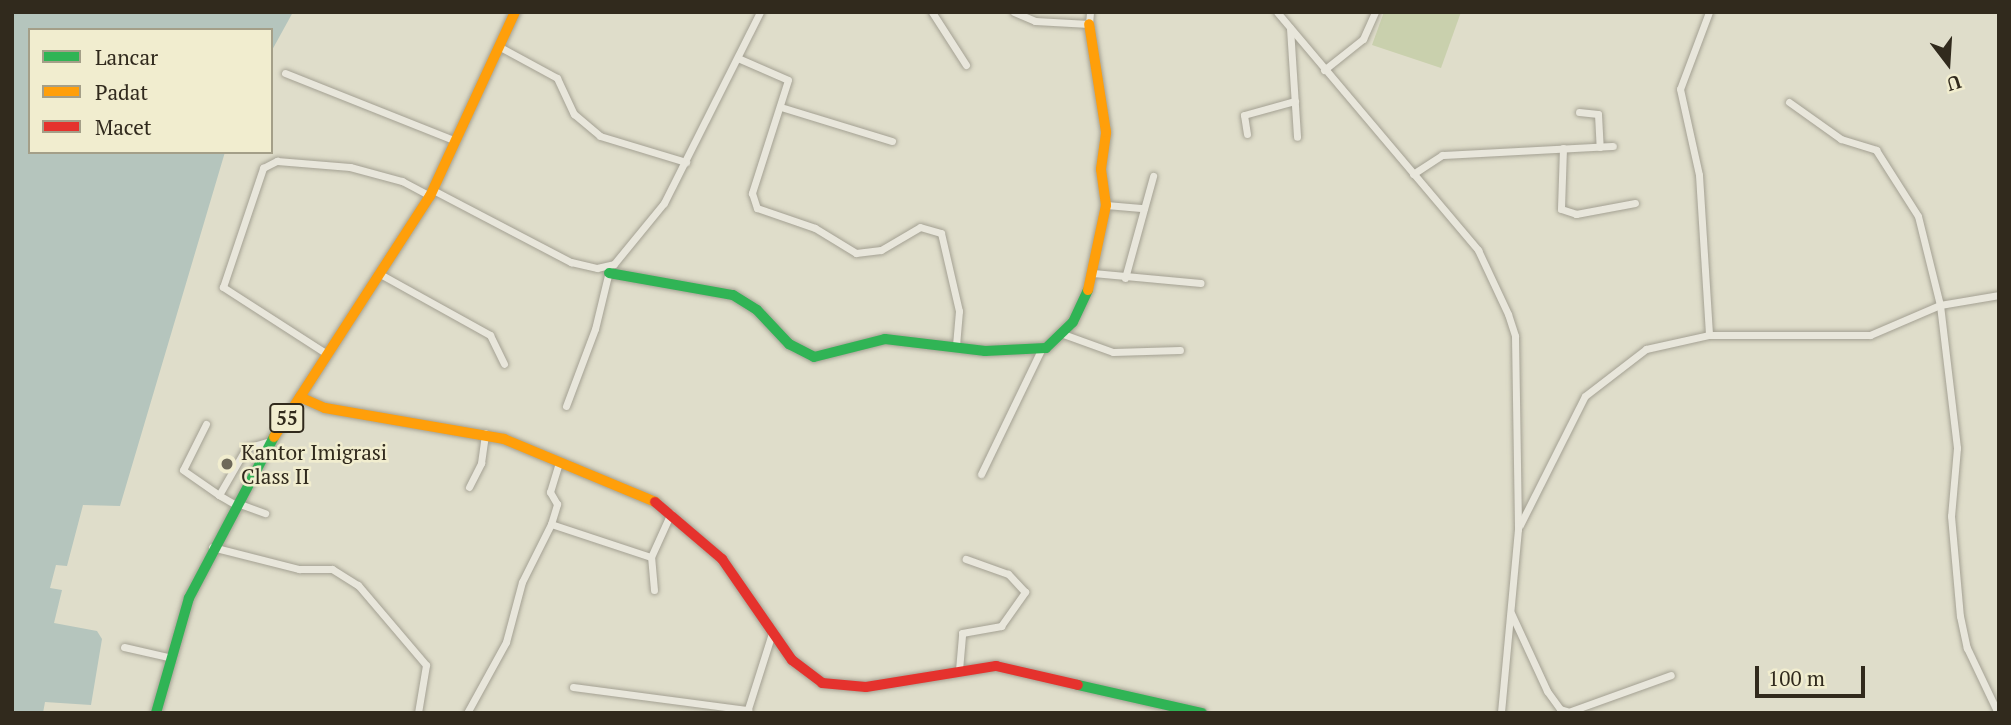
<!DOCTYPE html>
<style>
body{margin:0}
#map{position:relative;width:2011px;height:725px;overflow:hidden;background:#dfddca;font-family:"PT Serif",serif}
div>[style]{position:absolute}
[style*='--x']{left:calc(var(--x)*1px);top:calc(var(--y)*1px);width:calc(var(--w)*1px);rotate:calc(var(--a)*1deg)}
.green>*{inset:0;background:#c9d0ad}
.water>*{inset:0;background:#b5c5bd}
.roads{filter:drop-shadow(0 0 2px #a4a193) drop-shadow(0 0 2px #a4a193)}
.street>*{height:7px;margin:-3.5px;padding:0 3.5px;transform-origin:3.5px;border-radius:3.5px;background:#e8e6db}
.fast>*{height:10px;margin:-5px;padding:0 5px;transform-origin:5px;border-radius:5px;background:#30b455}
.slow>*{height:10px;margin:-5px;padding:0 5px;transform-origin:5px;border-radius:5px;background:#ff9f0a}
.jam>*{height:10px;margin:-5px;padding:0 5px;transform-origin:5px;border-radius:5px;background:#e5322d}
.dots>*{width:19px;height:19px;translate:-50% -50%;box-sizing:border-box;border:4px solid #f1edcf;border-radius:50%}
span{translate:-50% -50%;white-space:nowrap;text-align:center;line-height:1.15;-webkit-text-stroke:5px #f1edcf;paint-order:stroke}
.shield-label span{padding:2px 5px;background:#f1edcf;border:2px solid;border-radius:5px;-webkit-text-stroke-width:0}
.shield-label{font-size:19px;color:#312a1d;font-weight:700}
.poi-label{font-size:21px;color:#312a1d}
.left{translate:0 -50%;text-align:left}
.frame{position:absolute;inset:0;border:14px solid #312a1d;pointer-events:none}
.legend{position:absolute;left:28px;top:28px;width:245px;height:126px;box-sizing:border-box;background:#f1edcf;border:2px solid #a49f88;margin:0;padding:9px 12px;list-style:none;font-size:21px;color:#312a1d}
.legend li{display:flex;align-items:center;gap:14px;height:35px}
.legend b{width:35px;border:2px solid #a49f88}
.north{position:absolute;left:1913px;top:28px;width:70px;height:70px;-webkit-text-stroke:5px #f1edcf;paint-order:stroke;rotate:163deg;font-size:19px;font-weight:700;line-height:28px;text-align:center;color:#312a1d}
.north::after{content:'';display:block;margin:auto;width:24px;height:32px;background:#312a1d;clip-path:polygon(50% 0,100% 100%,50% 72%,0 100%)}
.scale{position:absolute;left:1755px;top:666px;width:110px;height:32px;box-sizing:border-box;border:4px solid #312a1d;border-top:0;padding-left:9px;font-size:21px;line-height:24px;white-space:nowrap;color:#312a1d;-webkit-text-stroke:5px #f1edcf;paint-order:stroke}
</style>
<div id="map">
<div class="green">
<i style="clip-path:polygon(1384px 12px,1461px 12px,1441px 68px,1372px 45px)"></i>
</div>
<div class="water">
<i style="clip-path:polygon(12px 12px,293px 12px,271px 52px,271px 30px,30px 30px,30px 152px,225px 152px,120px 506px,83px 505px,67px 566px,56px 565px,50px 588px,62px 590px,54px 623px,97px 631px,102px 639px,91px 705px,45px 702px,43px 713px,12px 713px)"></i>
</div>
<div class="roads">
<div class="street">
<i style="--x:932;--y:12;--w:63;--a:57.3"></i>
<i style="--x:1014;--y:12;--w:23;--a:23"></i>
<i style="--x:1035;--y:21;--w:54;--a:3.2"></i>
<i style="--x:1089;--y:24;--w:12;--a:-85"></i>
<i style="--x:1277;--y:12;--w:312;--a:49.8"></i>
<i style="--x:1478;--y:250;--w:71;--a:64.9"></i>
<i style="--x:1508;--y:314;--w:23;--a:72"></i>
<i style="--x:1515;--y:336;--w:193;--a:89.1"></i>
<i style="--x:1518;--y:529;--w:185;--a:95.3"></i>
<i style="--x:1709;--y:12;--w:82;--a:110.6"></i>
<i style="--x:1680;--y:89;--w:88;--a:77.5"></i>
<i style="--x:1699;--y:175;--w:160;--a:86.4"></i>
<i style="--x:1290;--y:28;--w:109;--a:86.3"></i>
<i style="--x:500;--y:47;--w:65;--a:28.5"></i>
<i style="--x:557;--y:78;--w:40;--a:65"></i>
<i style="--x:574;--y:114;--w:34;--a:40"></i>
<i style="--x:600;--y:136;--w:90;--a:16.8"></i>
<i style="--x:740;--y:59;--w:52;--a:23.6"></i>
<i style="--x:788;--y:80;--w:119;--a:107.7"></i>
<i style="--x:752;--y:193;--w:16;--a:72"></i>
<i style="--x:757;--y:208;--w:61;--a:19"></i>
<i style="--x:815;--y:228;--w:48;--a:31.4"></i>
<i style="--x:856;--y:253;--w:25;--a:-7"></i>
<i style="--x:881;--y:250;--w:45;--a:-30.5"></i>
<i style="--x:920;--y:227;--w:22;--a:16"></i>
<i style="--x:941;--y:233;--w:80;--a:77"></i>
<i style="--x:959;--y:311;--w:34;--a:95"></i>
<i style="--x:1324;--y:70;--w:50;--a:-38.5"></i>
<i style="--x:1363;--y:39;--w:30;--a:-66"></i>
<i style="--x:285;--y:73;--w:184;--a:21.7"></i>
<i style="--x:1789;--y:102;--w:64;--a:35.4"></i>
<i style="--x:1841;--y:139;--w:37;--a:17"></i>
<i style="--x:1876;--y:150;--w:78;--a:57.5"></i>
<i style="--x:1918;--y:216;--w:92;--a:76.1"></i>
<i style="--x:1940;--y:305;--w:144;--a:83.2"></i>
<i style="--x:1957;--y:448;--w:68;--a:95"></i>
<i style="--x:1951;--y:516;--w:100;--a:84.9"></i>
<i style="--x:1960;--y:616;--w:33;--a:78"></i>
<i style="--x:1967;--y:648;--w:72;--a:64.5"></i>
<i style="--x:784;--y:108;--w:113;--a:17"></i>
<i style="--x:1579;--y:112;--w:19;--a:6"></i>
<i style="--x:1598;--y:114;--w:33;--a:87"></i>
<i style="--x:1247;--y:134;--w:19;--a:-99"></i>
<i style="--x:1244;--y:115;--w:53;--a:-15.4"></i>
<i style="--x:1563;--y:148;--w:61;--a:91.9"></i>
<i style="--x:1561;--y:209;--w:16;--a:18"></i>
<i style="--x:1576;--y:214;--w:60;--a:-10.6"></i>
<i style="--x:1413;--y:174;--w:35;--a:-33"></i>
<i style="--x:1442;--y:155;--w:171;--a:-3"></i>
<i style="--x:433;--y:190;--w:156;--a:27.6"></i>
<i style="--x:571;--y:262;--w:27;--a:13"></i>
<i style="--x:597;--y:268;--w:17;--a:-13"></i>
<i style="--x:614;--y:264;--w:79;--a:-50.7"></i>
<i style="--x:664;--y:203;--w:214;--a:-63.3"></i>
<i style="--x:1106;--y:205;--w:38;--a:5"></i>
<i style="--x:1093;--y:273;--w:108;--a:5.3"></i>
<i style="--x:380;--y:274;--w:126;--a:29"></i>
<i style="--x:490;--y:335;--w:32;--a:64"></i>
<i style="--x:1125;--y:278;--w:106;--a:-74.6"></i>
<i style="--x:1063;--y:334;--w:53;--a:19.8"></i>
<i style="--x:1113;--y:352;--w:67;--a:-1.7"></i>
<i style="--x:327;--y:354;--w:124;--a:-147.2"></i>
<i style="--x:223;--y:287;--w:126;--a:-71.4"></i>
<i style="--x:263;--y:168;--w:16;--a:-27"></i>
<i style="--x:277;--y:161;--w:73;--a:4.7"></i>
<i style="--x:350;--y:167;--w:54;--a:15.1"></i>
<i style="--x:402;--y:181;--w:32;--a:28"></i>
<i style="--x:566;--y:406;--w:82;--a:-69.4"></i>
<i style="--x:595;--y:329;--w:60;--a:-76.4"></i>
<i style="--x:206;--y:424;--w:51;--a:116.6"></i>
<i style="--x:183;--y:470;--w:44;--a:34.8"></i>
<i style="--x:981;--y:474;--w:138;--a:-64.2"></i>
<i style="--x:469;--y:487;--w:27;--a:-63"></i>
<i style="--x:481;--y:463;--w:30;--a:-82"></i>
<i style="--x:237;--y:503;--w:30;--a:20"></i>
<i style="--x:236;--y:505;--w:20;--a:-150"></i>
<i style="--x:219;--y:495;--w:54;--a:-60.1"></i>
<i style="--x:246;--y:448;--w:26;--a:-16"></i>
<i style="--x:551;--y:524;--w:105;--a:18.3"></i>
<i style="--x:1520;--y:525;--w:144;--a:-63.3"></i>
<i style="--x:1585;--y:396;--w:77;--a:-37.6"></i>
<i style="--x:1646;--y:349;--w:65;--a:-12.5"></i>
<i style="--x:1709;--y:335;--w:161;--a:0"></i>
<i style="--x:1870;--y:335;--w:76;--a:-23.2"></i>
<i style="--x:1940;--y:305;--w:60;--a:-9.6"></i>
<i style="--x:212;--y:547;--w:90;--a:14.2"></i>
<i style="--x:299;--y:569;--w:33;--a:0"></i>
<i style="--x:332;--y:569;--w:31;--a:32"></i>
<i style="--x:358;--y:585;--w:105;--a:49.6"></i>
<i style="--x:426;--y:665;--w:49;--a:99.5"></i>
<i style="--x:654;--y:590;--w:33;--a:-95"></i>
<i style="--x:651;--y:557;--w:48;--a:-65.6"></i>
<i style="--x:1511;--y:613;--w:86;--a:65.2"></i>
<i style="--x:1547;--y:691;--w:22;--a:54"></i>
<i style="--x:1560;--y:709;--w:14;--a:17"></i>
<i style="--x:124;--y:647;--w:49;--a:12.9"></i>
<i style="--x:959;--y:670;--w:37;--a:-85"></i>
<i style="--x:962;--y:633;--w:40;--a:-10"></i>
<i style="--x:1001;--y:626;--w:42;--a:-54.8"></i>
<i style="--x:1025;--y:592;--w:25;--a:-133"></i>
<i style="--x:1008;--y:574;--w:45;--a:-160.3"></i>
<i style="--x:573;--y:687;--w:177;--a:7.5"></i>
<i style="--x:1571;--y:711;--w:106;--a:-19.8"></i>
<i style="--x:747;--y:712;--w:83;--a:-72.4"></i>
<i style="--x:467;--y:713;--w:81;--a:-61.2"></i>
<i style="--x:506;--y:642;--w:62;--a:-75.1"></i>
<i style="--x:522;--y:582;--w:65;--a:-63.4"></i>
<i style="--x:551;--y:524;--w:21;--a:-73"></i>
<i style="--x:557;--y:504;--w:14;--a:-120"></i>
<i style="--x:550;--y:492;--w:31;--a:-73"></i>
</div>
<div class="fast">
<i style="--x:609;--y:273;--w:126;--a:10.1"></i>
<i style="--x:733;--y:295;--w:28;--a:32"></i>
<i style="--x:757;--y:310;--w:47;--a:46.7"></i>
<i style="--x:789;--y:344;--w:28;--a:27"></i>
<i style="--x:814;--y:357;--w:73;--a:-14.2"></i>
<i style="--x:885;--y:339;--w:101;--a:6.8"></i>
<i style="--x:985;--y:351;--w:61;--a:-2.8"></i>
<i style="--x:1046;--y:348;--w:37;--a:-44"></i>
<i style="--x:1073;--y:322;--w:35;--a:-65"></i>
<i style="--x:1078;--y:685;--w:127;--a:12.7"></i>
<i style="--x:156;--y:713;--w:120;--a:-74"></i>
<i style="--x:189;--y:598;--w:182;--a:-62.2"></i>
</div>
<div class="slow">
<i style="--x:1088;--y:290;--w:87;--a:-78"></i>
<i style="--x:1106;--y:205;--w:36;--a:-98"></i>
<i style="--x:1101;--y:169;--w:37;--a:-82"></i>
<i style="--x:1106;--y:132;--w:109;--a:-98.9"></i>
<i style="--x:300;--y:397;--w:27;--a:24"></i>
<i style="--x:325;--y:408;--w:182;--a:9.8"></i>
<i style="--x:504;--y:439;--w:164;--a:22.6"></i>
<i style="--x:274;--y:437;--w:287;--a:-57.1"></i>
<i style="--x:430;--y:196;--w:203;--a:-65.2"></i>
</div>
<div class="jam">
<i style="--x:655;--y:502;--w:88;--a:40.4"></i>
<i style="--x:722;--y:559;--w:123;--a:55.3"></i>
<i style="--x:792;--y:660;--w:38;--a:37"></i>
<i style="--x:822;--y:683;--w:44;--a:5.2"></i>
<i style="--x:866;--y:687;--w:132;--a:-9.2"></i>
<i style="--x:996;--y:666;--w:84;--a:13"></i>
</div>
</div>
<div class="dots">
<i style="left:227px;top:464px;background:#6e695a"></i>
</div>
<div class="shield-label">
<span style="left:287px;top:418px">55</span>
</div>
<div class="poi-label">
<span class="left" style="left:241px;top:464px">Kantor Imigrasi<br>Class II</span>
</div>
<div class="frame"></div>
<ul class="legend">
<li><b style="height:9px;background:#30b455"></b>Lancar</li>
<li><b style="height:9px;background:#ff9f0a"></b>Padat</li>
<li><b style="height:9px;background:#e5322d"></b>Macet</li>
</ul>
<div class="north">U</div>
<div class="scale">100 m</div>
</div>
